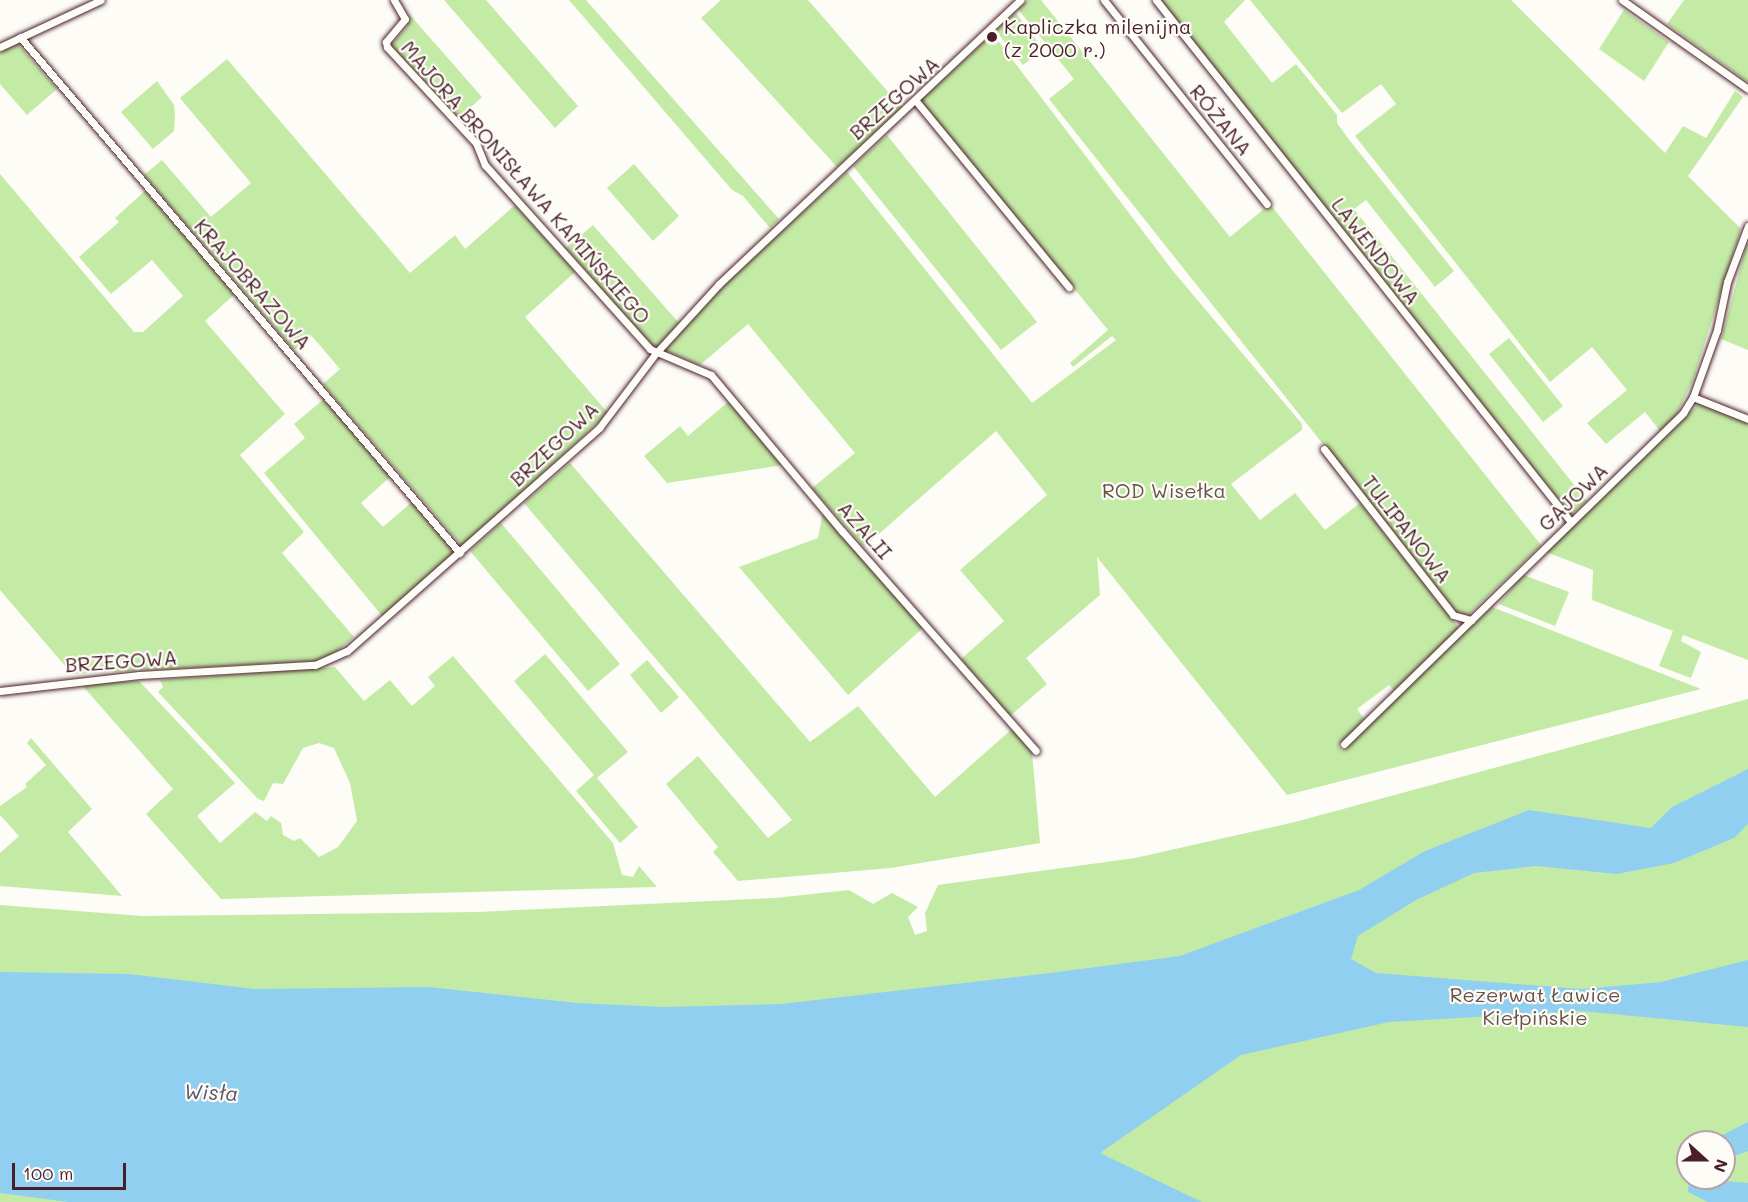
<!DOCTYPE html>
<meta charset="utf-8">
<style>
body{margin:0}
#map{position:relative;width:1748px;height:1202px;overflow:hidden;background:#fdfcf7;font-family:Mali,sans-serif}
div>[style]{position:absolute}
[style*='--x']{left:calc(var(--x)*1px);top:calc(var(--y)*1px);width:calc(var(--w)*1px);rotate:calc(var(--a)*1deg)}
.green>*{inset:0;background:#c4eba6}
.water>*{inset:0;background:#91cff1}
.roads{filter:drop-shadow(0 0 2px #4a1f2b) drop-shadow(0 0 2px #4a1f2b)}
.street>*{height:7px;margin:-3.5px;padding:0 3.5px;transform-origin:3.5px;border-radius:3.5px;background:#fdfcf7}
.dots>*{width:16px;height:16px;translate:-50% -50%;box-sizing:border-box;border:3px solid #fdfcf7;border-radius:50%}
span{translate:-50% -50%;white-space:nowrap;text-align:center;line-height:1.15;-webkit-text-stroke:4.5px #fdfcf7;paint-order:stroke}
.poi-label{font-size:20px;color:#4a1f2b}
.left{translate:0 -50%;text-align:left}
.street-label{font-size:20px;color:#4a1f2b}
.park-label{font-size:20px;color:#68524a}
.water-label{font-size:21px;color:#5f5466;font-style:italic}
.north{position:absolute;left:1676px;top:1130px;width:60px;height:60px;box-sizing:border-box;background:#fdfcf7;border:2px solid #b5a4a5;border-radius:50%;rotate:111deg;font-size:16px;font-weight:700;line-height:24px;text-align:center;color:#4a1f2b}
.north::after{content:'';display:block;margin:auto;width:21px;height:27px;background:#4a1f2b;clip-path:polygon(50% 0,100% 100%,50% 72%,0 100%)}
.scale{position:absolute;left:12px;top:1163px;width:114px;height:27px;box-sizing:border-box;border:3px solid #4a1f2b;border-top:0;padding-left:8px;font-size:18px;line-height:21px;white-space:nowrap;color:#4a1f2b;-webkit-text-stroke:4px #fdfcf7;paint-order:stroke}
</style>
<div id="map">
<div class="green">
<i style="clip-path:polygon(444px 0,486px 0,578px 106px,555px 128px)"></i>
<i style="clip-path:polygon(569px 0,586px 0,779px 219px,770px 228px,743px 196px,732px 190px)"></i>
<i style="clip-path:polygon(721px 0,808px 0,902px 108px,837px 167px,701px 18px)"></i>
<i style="clip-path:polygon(1028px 0,1041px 0,1230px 237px,1270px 204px,1541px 545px,1468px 615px,1457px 613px,1049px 99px,1074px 79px,1018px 9px)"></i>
<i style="clip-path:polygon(1160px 0,1245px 0,1224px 22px,1272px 83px,1296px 64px,1337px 115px,1337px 123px,1350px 141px,1454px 271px,1435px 287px,1366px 200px,1354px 209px,1587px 501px,1571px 515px)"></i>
<i style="clip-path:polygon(1250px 0,1511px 0,1665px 153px,1683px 126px,1706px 138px,1735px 91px,1743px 97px,1688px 176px,1741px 229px,1693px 380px,1676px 416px,1660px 431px,1645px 412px,1606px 444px,1587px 423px,1627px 390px,1592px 347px,1550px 382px,1355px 136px,1396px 104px,1381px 84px,1342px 113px)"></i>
<i style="clip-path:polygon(1684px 0,1748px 0,1748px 82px,1667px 24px)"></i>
<i style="clip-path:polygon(1624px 10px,1669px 42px,1644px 81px,1599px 49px)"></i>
<i style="clip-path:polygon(1015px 12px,1043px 49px,1023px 65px,996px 31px)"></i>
<i style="clip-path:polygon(410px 15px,482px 97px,459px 118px,391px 45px,407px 27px)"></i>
<i style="clip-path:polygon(993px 34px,1173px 271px,1302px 424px,1302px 430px,1231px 484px,1260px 520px,1295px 493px,1325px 530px,1360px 503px,1459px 628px,1395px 691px,1389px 685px,1357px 709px,1365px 720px,1338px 746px,1342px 751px,1492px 607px,1701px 689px,1287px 795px,1097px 557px,1100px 595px,1026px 658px,1047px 684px,1010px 716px,961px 659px,1004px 621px,960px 570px,1047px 495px,996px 431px,864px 547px,812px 488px,855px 453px,748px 324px,700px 365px,664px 350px,720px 287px,847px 172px,1032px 403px,1116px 340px,1112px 336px,1073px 367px,1070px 363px,1108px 330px,920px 100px)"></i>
<i style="clip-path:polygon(16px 42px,57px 89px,27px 115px,0 84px,0 51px)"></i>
<i style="clip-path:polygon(227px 59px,410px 273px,455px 235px,465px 249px,515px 205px,575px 272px,525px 317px,608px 413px,463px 547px,323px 384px,340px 369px,311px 335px,294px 350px,144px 175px,162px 160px,211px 217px,251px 183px,180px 98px)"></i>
<i style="clip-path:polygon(157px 81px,174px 105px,175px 115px,174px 131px,153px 149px,121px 112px)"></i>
<i style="clip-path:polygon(887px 135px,1037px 322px,1001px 350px,853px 166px)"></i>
<i style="clip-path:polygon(634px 164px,679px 216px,653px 241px,607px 188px)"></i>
<i style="clip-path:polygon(0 174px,134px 332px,143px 332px,183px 296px,152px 260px,111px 294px,79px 257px,119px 222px,115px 218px,145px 191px,235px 294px,205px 321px,285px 414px,240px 455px,304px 532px,282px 553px,354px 637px,336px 652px,317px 661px,72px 674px,0 590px)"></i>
<i style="clip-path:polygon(593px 225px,679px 323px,658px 347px,652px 346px,566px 248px)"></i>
<i style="clip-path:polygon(1748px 240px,1748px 350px,1721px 339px)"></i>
<i style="clip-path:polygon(1509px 338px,1563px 406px,1543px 422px,1489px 354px)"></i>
<i style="clip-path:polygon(324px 399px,391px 476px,361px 503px,383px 527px,413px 501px,456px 552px,383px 617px,264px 473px,305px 438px,294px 424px)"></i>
<i style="clip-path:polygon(728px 402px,783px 465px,667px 483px,644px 456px,680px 426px,688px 436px)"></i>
<i style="clip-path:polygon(1700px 403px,1748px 422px,1748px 660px,1683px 635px,1681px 641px,1701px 652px,1691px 678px,1659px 666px,1673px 631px,1592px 600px,1593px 570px,1546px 552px)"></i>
<i style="clip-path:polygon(570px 463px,810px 742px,858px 706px,935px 797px,1012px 729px,1032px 752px,1040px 843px,891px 868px,738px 881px,713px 852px,718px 847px,666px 784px,698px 756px,768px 838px,792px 820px,524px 503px)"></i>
<i style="clip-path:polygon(823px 512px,924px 627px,848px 695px,739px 567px,818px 538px)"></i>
<i style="clip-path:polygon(501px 523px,620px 664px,588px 691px,470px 551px)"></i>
<i style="clip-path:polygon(1523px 575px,1569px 592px,1555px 626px,1499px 604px)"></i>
<i style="clip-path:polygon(545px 654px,628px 752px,597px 778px,638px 827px,620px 843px,576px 791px,594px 775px,514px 681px)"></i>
<i style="clip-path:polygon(453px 656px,613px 843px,622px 875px,633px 877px,639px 866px,657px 887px,221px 899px,146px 814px,173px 789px,81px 684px,139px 681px,235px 783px,197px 816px,220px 843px,255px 812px,267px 821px,271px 816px,281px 823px,283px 835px,294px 841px,300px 838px,319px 857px,338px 847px,357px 821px,350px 783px,334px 748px,319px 743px,303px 748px,283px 784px,273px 783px,264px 801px,258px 799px,158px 692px,163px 687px,160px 680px,335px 667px,364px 701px,390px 680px,412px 706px,435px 686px,428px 677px)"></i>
<i style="clip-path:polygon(647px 660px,679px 697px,661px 713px,630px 675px)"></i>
<i style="clip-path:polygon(evenodd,1748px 699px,1748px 1202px,0 1202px,0 905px,142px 916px,478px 912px,775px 898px,849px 890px,873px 904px,892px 893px,918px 907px,908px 917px,915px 935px,927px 931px,925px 913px,938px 885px,1135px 858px,1295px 822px,1748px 699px,1688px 1142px,1724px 1142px,1724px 1178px,1688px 1178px,1688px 1142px)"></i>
<i style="clip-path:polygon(31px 738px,92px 809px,68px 832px,122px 896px,0 886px,0 853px,19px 836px,0 815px,0 806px,27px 787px,25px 784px,46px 765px,27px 743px)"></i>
</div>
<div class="water">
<i style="clip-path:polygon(1748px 769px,1748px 824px,1734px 838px,1674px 863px,1617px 874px,1536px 866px,1474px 873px,1416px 900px,1358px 936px,1351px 959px,1376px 973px,1582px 989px,1661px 982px,1748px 960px,1748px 1027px,1581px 1011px,1389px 1022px,1241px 1055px,1100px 1153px,1202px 1202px,68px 1202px,0 1193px,0 972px,129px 974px,255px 989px,429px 987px,577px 1003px,665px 1007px,781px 1004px,1050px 973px,1180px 956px,1359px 890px,1425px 851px,1529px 810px,1651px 828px,1672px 807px)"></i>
<i style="clip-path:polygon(1748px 1122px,1748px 1151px,1724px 1160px,1724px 1142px,1709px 1142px)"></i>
<i style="clip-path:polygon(1689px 1178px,1748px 1183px,1748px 1202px,1708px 1202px,1688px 1192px)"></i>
</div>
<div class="roads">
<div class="street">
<i style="--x:394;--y:0;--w:22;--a:60"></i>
<i style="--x:405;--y:19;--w:30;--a:130"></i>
<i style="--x:386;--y:42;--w:5;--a:79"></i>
<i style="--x:387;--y:47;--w:131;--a:47.2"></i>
<i style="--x:476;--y:143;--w:24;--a:68"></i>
<i style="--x:485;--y:165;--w:247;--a:48.1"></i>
<i style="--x:650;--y:349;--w:66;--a:23.1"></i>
<i style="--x:711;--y:375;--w:204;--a:50"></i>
<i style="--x:842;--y:531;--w:293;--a:48.6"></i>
<i style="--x:1104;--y:0;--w:261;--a:51.4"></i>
<i style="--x:1156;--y:0;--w:667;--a:51.51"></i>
<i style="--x:1622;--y:0;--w:154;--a:35.2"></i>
<i style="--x:20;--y:37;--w:678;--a:49.55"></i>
<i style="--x:0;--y:47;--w:111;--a:-25"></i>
<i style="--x:916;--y:101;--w:241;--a:50.6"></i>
<i style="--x:1693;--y:397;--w:59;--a:21.8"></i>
<i style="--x:1324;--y:449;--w:210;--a:52.1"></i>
<i style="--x:1453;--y:615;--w:19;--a:16"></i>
<i style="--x:0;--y:691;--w:140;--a:-6.6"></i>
<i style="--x:139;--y:675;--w:176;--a:-3.3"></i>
<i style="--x:315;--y:665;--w:35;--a:-24"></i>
<i style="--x:347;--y:651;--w:337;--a:-41.5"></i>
<i style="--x:599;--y:428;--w:94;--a:-52.8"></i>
<i style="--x:656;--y:353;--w:93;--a:-47.6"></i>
<i style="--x:719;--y:284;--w:414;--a:-43.3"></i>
<i style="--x:1344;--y:744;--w:474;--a:-44.3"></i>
<i style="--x:1683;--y:413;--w:19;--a:-58"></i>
<i style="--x:1693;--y:397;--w:71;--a:-70.3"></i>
<i style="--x:1717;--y:330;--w:49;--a:-78.2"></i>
<i style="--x:1727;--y:282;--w:60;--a:-69.4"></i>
</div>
</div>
<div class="dots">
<i style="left:992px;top:37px;background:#4a1f2b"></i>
</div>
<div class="poi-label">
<span class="left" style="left:1004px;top:38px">Kapliczka milenijna<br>(z 2000 r.)</span>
</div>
<div class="street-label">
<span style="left:894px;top:98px;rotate:-42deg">BRZEGOWA</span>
<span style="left:1221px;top:120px;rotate:51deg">RÓŻANA</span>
<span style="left:526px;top:182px;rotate:49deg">MAJORA BRONISŁAWA KAMIŃSKIEGO</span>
<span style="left:1376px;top:251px;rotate:52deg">LAWENDOWA</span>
<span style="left:253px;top:284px;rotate:49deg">KRAJOBRAZOWA</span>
<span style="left:554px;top:444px;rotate:-43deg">BRZEGOWA</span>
<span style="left:1573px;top:497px;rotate:-44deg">GAJOWA</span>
<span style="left:1407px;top:529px;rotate:52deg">TULIPANOWA</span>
<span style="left:865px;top:530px;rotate:48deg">AZALII</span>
<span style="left:121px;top:661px;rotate:-4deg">BRZEGOWA</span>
</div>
<div class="park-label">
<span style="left:1164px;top:490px">ROD Wisełka</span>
<span style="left:1535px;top:1006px">Rezerwat Ławice<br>Kiełpińskie</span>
</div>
<div class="water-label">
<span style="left:211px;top:1092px;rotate:2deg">Wisła</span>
</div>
<div class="north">N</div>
<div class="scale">100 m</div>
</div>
